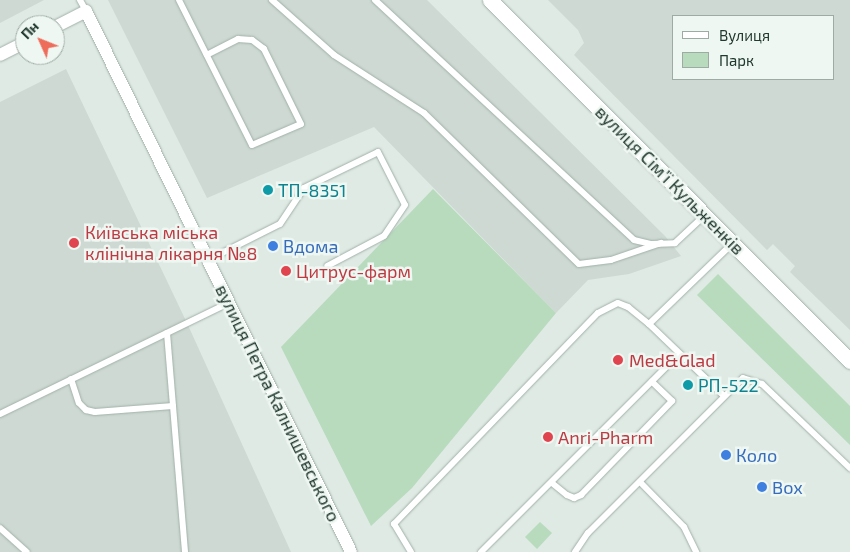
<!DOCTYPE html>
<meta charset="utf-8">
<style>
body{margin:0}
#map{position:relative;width:850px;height:552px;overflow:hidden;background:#dfeae4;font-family:"Exo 2",sans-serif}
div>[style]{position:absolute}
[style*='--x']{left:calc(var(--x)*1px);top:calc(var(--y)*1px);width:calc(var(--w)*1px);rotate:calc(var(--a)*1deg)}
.built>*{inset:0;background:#cdd9d2}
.green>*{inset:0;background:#b8dabd}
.roads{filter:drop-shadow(0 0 1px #a2b1aa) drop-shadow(0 0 1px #a2b1aa)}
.service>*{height:6px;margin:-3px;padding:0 3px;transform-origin:3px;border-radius:3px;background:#fff}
.minor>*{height:12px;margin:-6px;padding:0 6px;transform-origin:6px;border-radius:6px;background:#fff}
.secondary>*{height:15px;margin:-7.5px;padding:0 7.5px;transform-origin:7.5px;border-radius:7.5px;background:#fff}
.dots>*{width:14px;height:14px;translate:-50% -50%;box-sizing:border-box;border:2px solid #eff7f2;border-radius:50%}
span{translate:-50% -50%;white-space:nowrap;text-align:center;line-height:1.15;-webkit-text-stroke:5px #eff7f2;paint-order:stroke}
.street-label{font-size:18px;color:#21392f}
.culture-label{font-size:18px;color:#0d838f}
.left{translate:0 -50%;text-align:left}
.health-label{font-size:18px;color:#be3a42}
.shop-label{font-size:18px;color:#366cbe}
.legend{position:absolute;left:672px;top:15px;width:162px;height:65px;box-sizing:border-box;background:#eff7f2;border:1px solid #9daba4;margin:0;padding:6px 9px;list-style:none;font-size:15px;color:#21392f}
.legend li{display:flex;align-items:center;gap:10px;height:25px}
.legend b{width:25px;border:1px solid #9daba4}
.north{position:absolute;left:15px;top:15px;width:50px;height:50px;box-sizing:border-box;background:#eff7f2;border:1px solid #9daba4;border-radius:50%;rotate:314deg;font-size:14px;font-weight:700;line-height:20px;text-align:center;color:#21392f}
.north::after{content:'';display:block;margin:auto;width:18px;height:22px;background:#ed6c5a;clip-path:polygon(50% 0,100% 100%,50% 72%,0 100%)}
</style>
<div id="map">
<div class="built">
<i style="clip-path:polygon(0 0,44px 0,0 23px)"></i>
<i style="clip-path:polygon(108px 0,427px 0,665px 236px,681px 256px,629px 274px,588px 280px,556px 313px,374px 127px,207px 198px)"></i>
<i style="clip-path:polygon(evenodd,548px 0,850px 0,850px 330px,790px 272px,795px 266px,773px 244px,767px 250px,574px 55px,584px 43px,578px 30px,548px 0,834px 16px,834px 79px,674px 79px,674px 16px,834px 16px)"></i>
<i style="clip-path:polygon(66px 69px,187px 323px,291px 552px,0 552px,0 102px)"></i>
</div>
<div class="green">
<i style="clip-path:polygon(433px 189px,556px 313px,412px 488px,371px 526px,281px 347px)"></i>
<i style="clip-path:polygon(718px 274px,850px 406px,850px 445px,697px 295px)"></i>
<i style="clip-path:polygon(540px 522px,552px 533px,537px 549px,525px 537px)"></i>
</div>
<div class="roads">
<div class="service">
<i style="--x:80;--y:0;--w:13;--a:61"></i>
<i style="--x:179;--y:0;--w:162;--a:63.3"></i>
<i style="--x:252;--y:145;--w:53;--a:-23.2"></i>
<i style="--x:301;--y:124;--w:84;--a:-116.3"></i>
<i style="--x:264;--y:49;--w:15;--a:-143"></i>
<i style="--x:252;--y:40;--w:14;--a:-176"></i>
<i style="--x:238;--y:39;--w:35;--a:153"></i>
<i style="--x:272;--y:0;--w:83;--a:41.6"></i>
<i style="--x:334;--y:55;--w:107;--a:32.8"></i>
<i style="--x:424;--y:113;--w:216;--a:44.3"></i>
<i style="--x:579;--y:264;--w:32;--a:-7"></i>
<i style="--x:611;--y:260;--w:53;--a:-18.8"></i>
<i style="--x:375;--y:0;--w:353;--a:42.8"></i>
<i style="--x:634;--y:240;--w:18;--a:13"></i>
<i style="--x:652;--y:244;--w:23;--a:-2"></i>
<i style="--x:675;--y:243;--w:41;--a:-43"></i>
<i style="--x:208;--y:260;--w:80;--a:-26.6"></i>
<i style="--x:280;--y:224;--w:43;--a:-56.3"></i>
<i style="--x:304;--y:188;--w:82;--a:-25.9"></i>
<i style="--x:378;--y:152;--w:59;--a:63"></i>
<i style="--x:405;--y:205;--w:37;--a:124"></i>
<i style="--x:384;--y:236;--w:64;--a:152.2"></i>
<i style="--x:167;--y:333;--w:220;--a:85.3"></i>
<i style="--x:71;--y:379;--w:25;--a:72"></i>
<i style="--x:79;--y:403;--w:10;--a:45"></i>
<i style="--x:86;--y:410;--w:9;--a:13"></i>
<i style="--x:95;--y:412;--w:78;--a:-4.4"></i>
<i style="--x:723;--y:395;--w:103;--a:-136.2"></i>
<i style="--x:649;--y:324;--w:117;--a:-44"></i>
<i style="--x:0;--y:414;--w:254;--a:-25.9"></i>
<i style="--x:640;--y:482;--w:63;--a:45.6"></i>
<i style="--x:684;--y:527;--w:28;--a:64"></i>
<i style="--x:552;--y:483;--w:19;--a:39"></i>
<i style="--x:567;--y:495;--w:8;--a:23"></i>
<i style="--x:574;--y:498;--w:8;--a:-23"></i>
<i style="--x:581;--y:495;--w:131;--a:-45.9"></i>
<i style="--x:672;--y:401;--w:28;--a:-136"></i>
<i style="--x:0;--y:528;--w:36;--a:42"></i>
<i style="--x:411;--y:552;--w:33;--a:-121"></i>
<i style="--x:394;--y:524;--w:293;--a:-46"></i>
<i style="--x:598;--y:313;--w:22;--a:-27"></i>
<i style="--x:618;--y:303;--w:11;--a:22"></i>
<i style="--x:628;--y:307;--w:27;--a:39"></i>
<i style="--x:481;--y:552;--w:280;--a:-45"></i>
<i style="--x:575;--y:552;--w:23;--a:-56"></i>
<i style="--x:588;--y:533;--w:219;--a:-45"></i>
<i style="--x:743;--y:378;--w:20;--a:18"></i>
<i style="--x:762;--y:384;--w:122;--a:43.7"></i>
</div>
<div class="minor">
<i style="--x:55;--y:27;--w:35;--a:-27"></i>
<i style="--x:86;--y:11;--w:602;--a:63.9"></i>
<i style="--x:0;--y:55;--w:28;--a:-27"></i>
</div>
<div class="secondary">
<i style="--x:490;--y:0;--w:510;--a:45.08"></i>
</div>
</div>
<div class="dots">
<i style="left:268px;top:190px;background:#0f9aa8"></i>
<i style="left:74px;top:243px;background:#e0444e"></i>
<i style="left:273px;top:246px;background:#3f7fe0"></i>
<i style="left:286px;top:271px;background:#e0444e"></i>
<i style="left:618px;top:360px;background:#e0444e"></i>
<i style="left:688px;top:385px;background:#0f9aa8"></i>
<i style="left:548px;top:437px;background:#e0444e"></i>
<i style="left:726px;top:455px;background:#3f7fe0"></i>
<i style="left:762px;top:487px;background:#3f7fe0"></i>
</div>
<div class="street-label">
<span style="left:670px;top:180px;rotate:45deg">вулиця Сімʼї Кульженків</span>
<span style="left:278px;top:403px;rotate:64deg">вулиця Петра Калнишевського</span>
</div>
<div class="culture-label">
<span class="left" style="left:278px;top:190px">ТП-8351</span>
<span class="left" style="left:698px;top:385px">РП-522</span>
</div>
<div class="health-label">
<span class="left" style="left:85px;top:243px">Київська міська<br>клінічна лікарня №8</span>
<span class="left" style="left:296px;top:271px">Цитрус-фарм</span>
<span class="left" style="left:629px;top:360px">Med&amp;Glad</span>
<span class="left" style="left:558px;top:437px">Anri-Pharm</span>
</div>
<div class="shop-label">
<span class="left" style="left:283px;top:246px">Вдома</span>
<span class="left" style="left:736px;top:455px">Коло</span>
<span class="left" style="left:772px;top:487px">Box</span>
</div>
<ul class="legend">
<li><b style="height:6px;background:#fff"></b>Вулиця</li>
<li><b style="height:14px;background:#b8dabd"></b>Парк</li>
</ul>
<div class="north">Пн</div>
</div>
